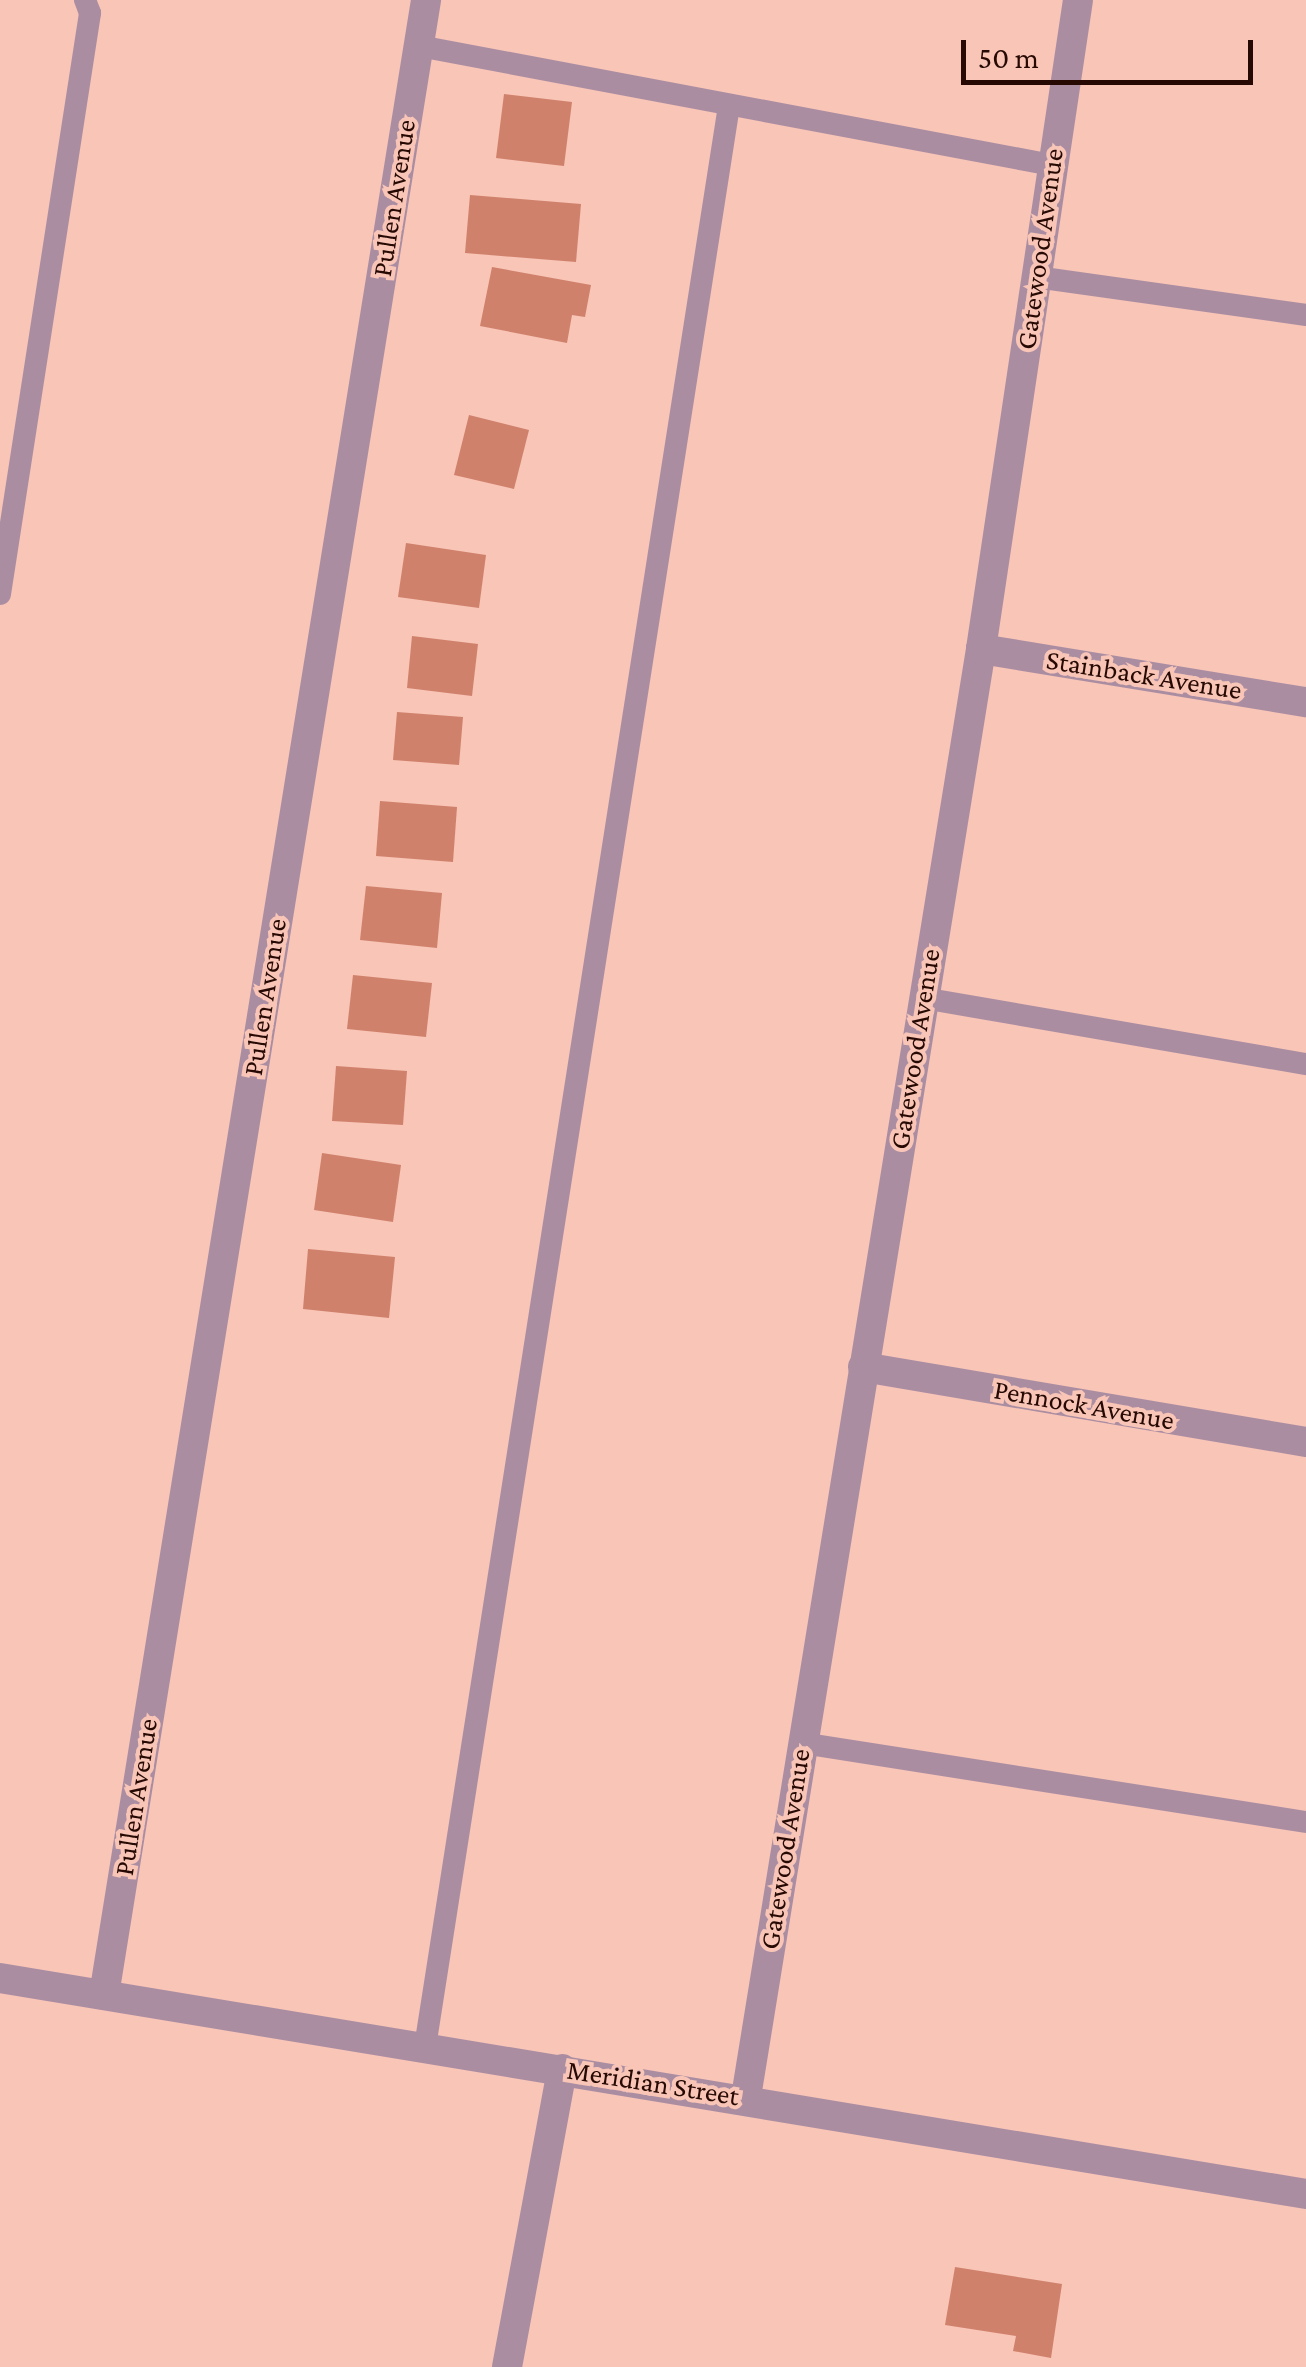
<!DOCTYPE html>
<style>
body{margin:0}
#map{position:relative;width:1306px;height:2367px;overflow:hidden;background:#f8c5b7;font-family:"Crimson Pro",serif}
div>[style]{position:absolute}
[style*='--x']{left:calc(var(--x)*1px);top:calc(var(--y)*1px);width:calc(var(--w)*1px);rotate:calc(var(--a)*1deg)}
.building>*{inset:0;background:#d0816b}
.service>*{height:22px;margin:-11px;padding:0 11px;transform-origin:11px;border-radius:11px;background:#ab8da2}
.minor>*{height:30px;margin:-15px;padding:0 15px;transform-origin:15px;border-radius:15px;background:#ab8da2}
.tertiary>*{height:30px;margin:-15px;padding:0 15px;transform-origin:15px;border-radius:15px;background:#ab8da2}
span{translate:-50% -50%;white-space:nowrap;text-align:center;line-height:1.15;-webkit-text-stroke:8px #f8c5b7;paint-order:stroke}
.street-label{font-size:28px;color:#260903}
.scale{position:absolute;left:961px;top:40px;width:292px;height:45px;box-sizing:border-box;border:5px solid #260903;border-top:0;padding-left:12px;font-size:30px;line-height:35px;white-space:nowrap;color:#260903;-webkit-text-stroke:8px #f8c5b7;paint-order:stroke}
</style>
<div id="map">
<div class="building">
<i style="clip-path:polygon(504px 94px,572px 102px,564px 166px,496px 158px)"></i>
<i style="clip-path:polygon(470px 195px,581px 204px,576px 262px,465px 253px)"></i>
<i style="clip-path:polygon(492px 267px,591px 285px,585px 317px,572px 315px,567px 343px,480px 326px)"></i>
<i style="clip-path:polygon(469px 415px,529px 430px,514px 489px,454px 475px)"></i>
<i style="clip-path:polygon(406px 543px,486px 555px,479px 608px,398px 597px)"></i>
<i style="clip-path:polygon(412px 636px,478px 644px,472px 696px,407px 688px)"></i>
<i style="clip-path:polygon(397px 712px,463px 717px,459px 765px,393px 760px)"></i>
<i style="clip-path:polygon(380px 801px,457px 807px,453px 862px,376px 856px)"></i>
<i style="clip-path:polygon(366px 886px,442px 893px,437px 948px,360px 940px)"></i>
<i style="clip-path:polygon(353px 975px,432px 983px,426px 1037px,347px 1029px)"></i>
<i style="clip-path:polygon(336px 1066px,407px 1071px,403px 1125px,332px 1121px)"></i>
<i style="clip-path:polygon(322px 1153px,401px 1165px,393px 1222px,314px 1210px)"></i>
<i style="clip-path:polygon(308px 1249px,395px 1257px,389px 1318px,303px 1309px)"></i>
<i style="clip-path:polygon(955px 2267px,1062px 2284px,1051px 2358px,1013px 2351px,1016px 2336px,945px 2325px)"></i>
</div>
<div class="service">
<i style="--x:419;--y:46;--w:644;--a:10.65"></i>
<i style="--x:1036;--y:277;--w:273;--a:8"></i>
<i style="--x:0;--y:594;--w:588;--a:-81.19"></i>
<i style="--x:90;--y:13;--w:14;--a:-111"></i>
<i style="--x:923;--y:998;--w:389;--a:9.8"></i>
<i style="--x:802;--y:1743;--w:510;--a:8.91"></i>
<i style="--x:425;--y:2047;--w:1965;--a:-81.1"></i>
</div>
<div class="minor">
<i style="--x:981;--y:649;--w:329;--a:9.3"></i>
<i style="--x:863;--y:1367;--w:449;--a:9.6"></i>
<i style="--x:104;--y:1995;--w:2021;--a:-80.83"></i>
<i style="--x:746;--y:2097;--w:1467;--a:-80.78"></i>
<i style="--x:981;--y:649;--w:656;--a:-81.5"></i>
<i style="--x:507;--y:2367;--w:303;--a:-79.5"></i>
</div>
<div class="tertiary">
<i style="--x:0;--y:1978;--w:1324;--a:9.39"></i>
</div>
<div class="street-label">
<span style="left:394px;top:198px;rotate:-81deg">Pullen Avenue</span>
<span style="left:1040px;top:249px;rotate:-82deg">Gatewood Avenue</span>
<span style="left:1144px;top:675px;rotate:9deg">Stainback Avenue</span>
<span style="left:265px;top:997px;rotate:-81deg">Pullen Avenue</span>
<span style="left:915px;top:1049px;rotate:-81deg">Gatewood Avenue</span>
<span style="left:1084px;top:1405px;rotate:10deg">Pennock Avenue</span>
<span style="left:136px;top:1797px;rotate:-81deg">Pullen Avenue</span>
<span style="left:785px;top:1849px;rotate:-81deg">Gatewood Avenue</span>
<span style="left:653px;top:2083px;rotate:9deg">Meridian Street</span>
</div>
<div class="scale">50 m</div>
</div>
